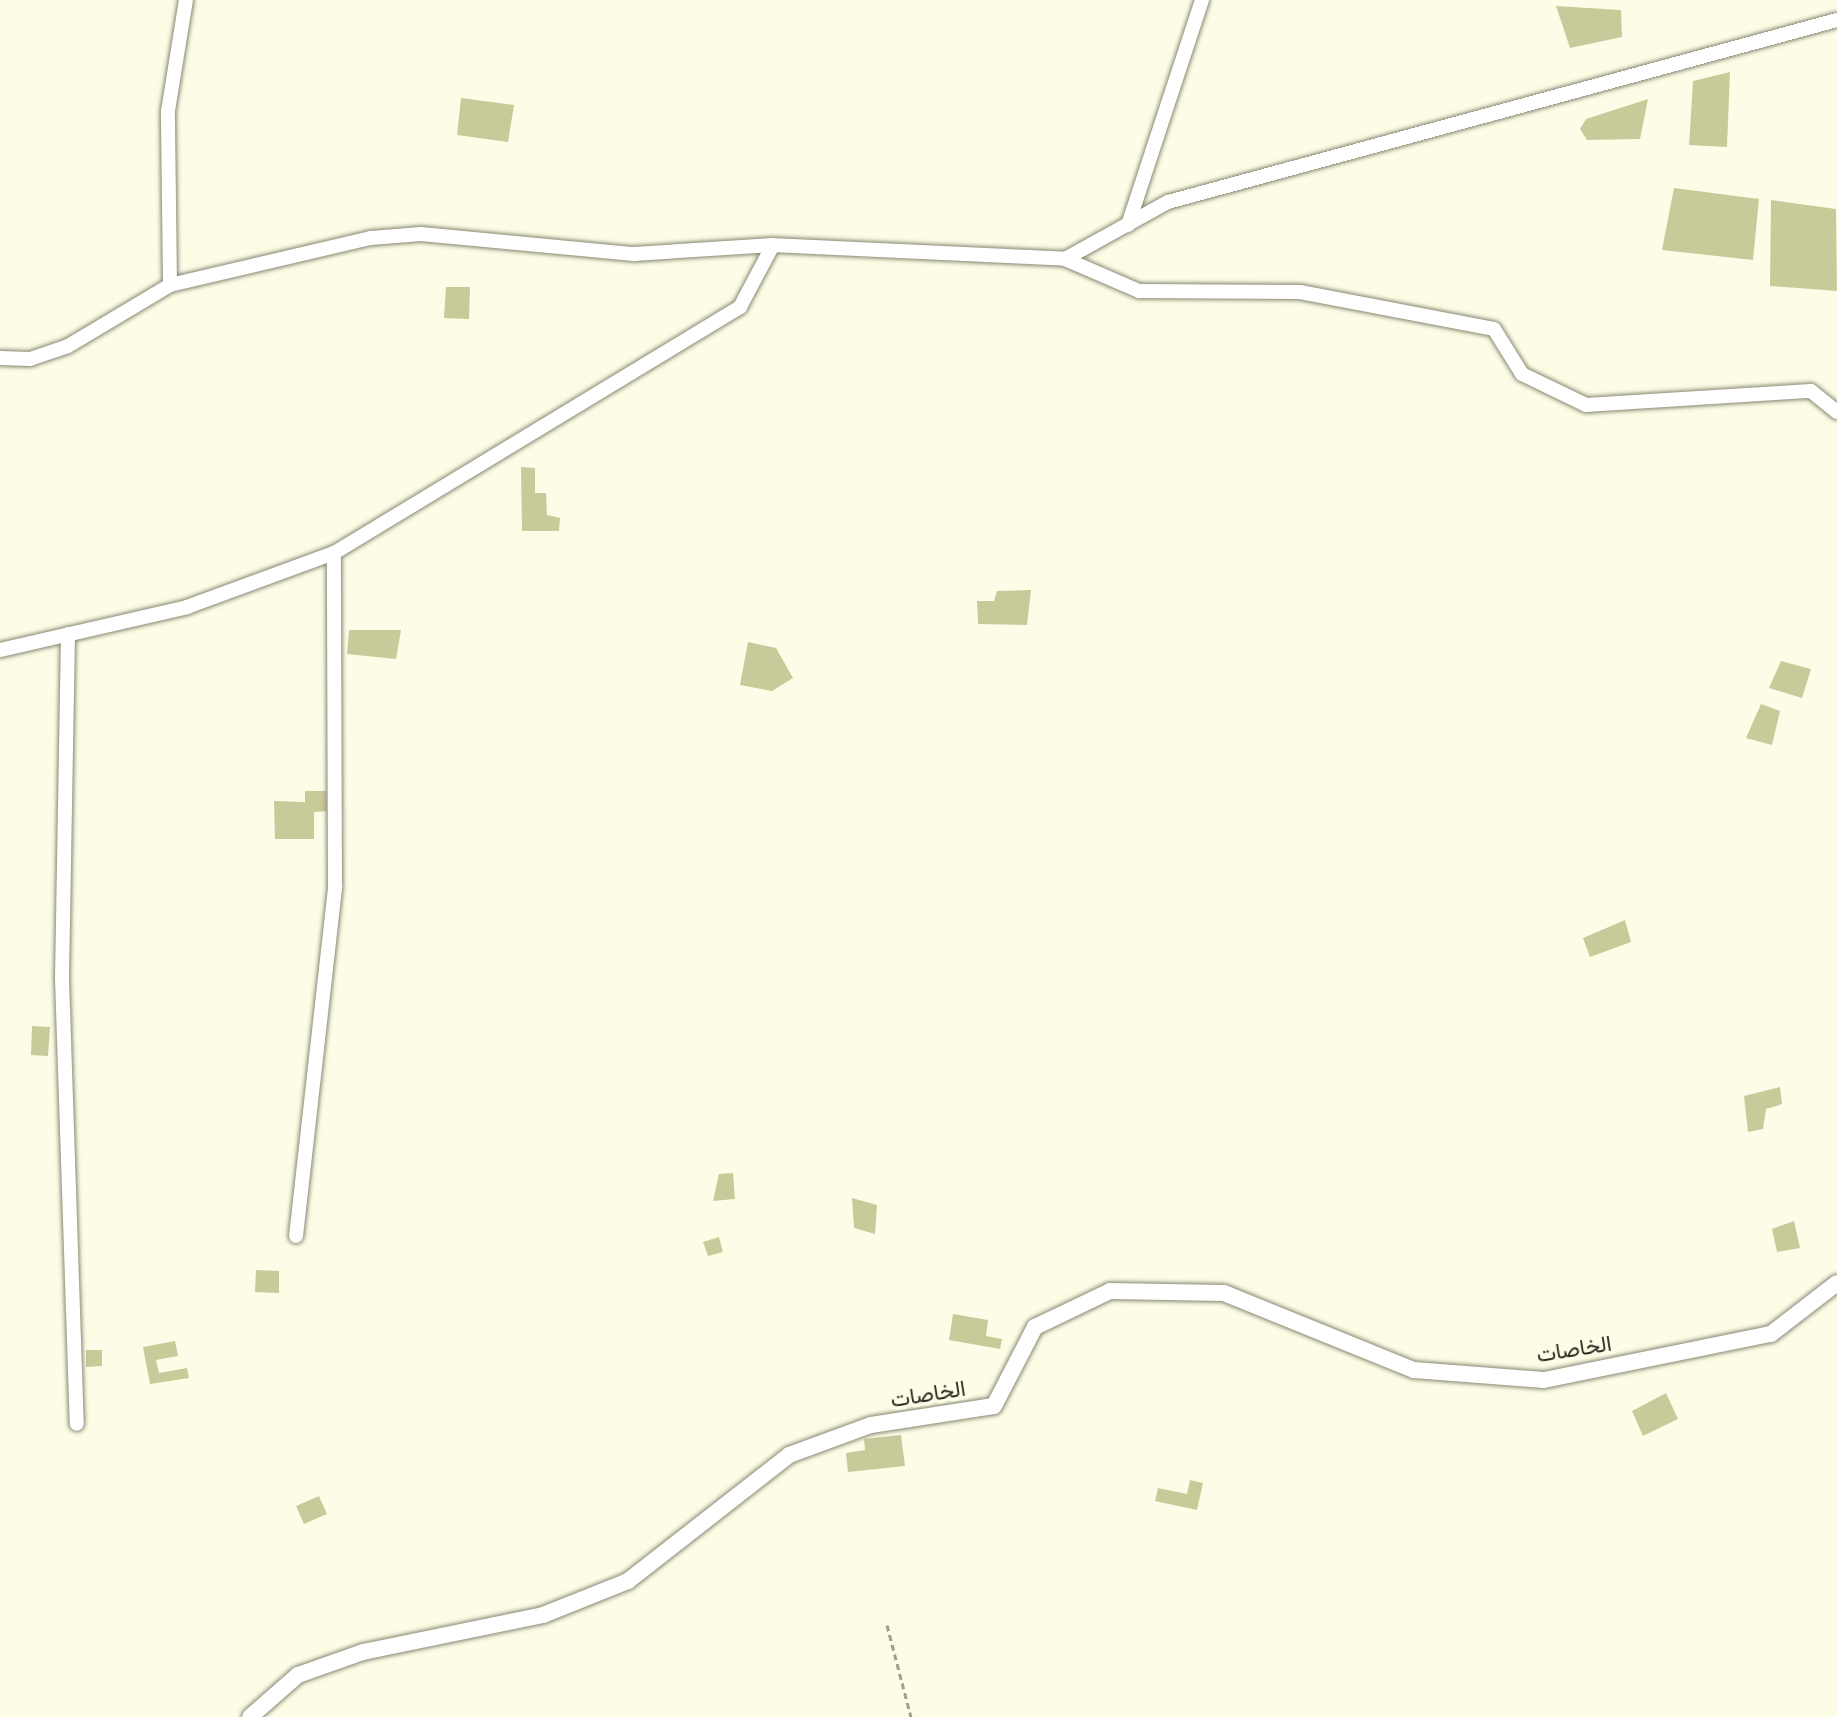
<!DOCTYPE html>
<meta charset="utf-8">
<style>
body{margin:0}
#map{position:relative;width:1837px;height:1717px;overflow:hidden;background:#fdfde7;font-family:Roboto,Vazirmatn,sans-serif}
div>[style]{position:absolute}
[style*='--x']{left:calc(var(--x)*1px);top:calc(var(--y)*1px);width:calc(var(--w)*1px);rotate:calc(var(--a)*1deg)}
.building>*{inset:0;background:#c9ca9a}
.path>*{height:3px;margin-top:-1.5px;transform-origin:0;background:repeating-linear-gradient(90deg,#9f9f90 0 6px,transparent 0 10px)}
.roads{filter:drop-shadow(0 0 2px #878773) drop-shadow(0 0 2px #878773)}
.minor>*{height:14px;margin:-7px;padding:0 7px;transform-origin:7px;border-radius:7px;background:#fff}
.tertiary>*{height:16px;margin:-8px;padding:0 8px;transform-origin:8px;border-radius:8px;background:#fff}
span{translate:-50% -50%;white-space:nowrap;text-align:center;line-height:1.15;-webkit-text-stroke:7px #fdfde7;paint-order:stroke}
.street-label{font-size:22px;color:#282820}
</style>
<div id="map">
<div class="building">
<i style="clip-path:polygon(1556px 6px,1621px 10px,1622px 37px,1570px 48px)"></i>
<i style="clip-path:polygon(1730px 72px,1727px 147px,1689px 145px,1693px 81px)"></i>
<i style="clip-path:polygon(461px 98px,514px 105px,508px 142px,457px 135px)"></i>
<i style="clip-path:polygon(1648px 99px,1640px 139px,1587px 140px,1580px 129px,1586px 119px)"></i>
<i style="clip-path:polygon(1674px 188px,1759px 199px,1753px 260px,1662px 250px)"></i>
<i style="clip-path:polygon(1771px 200px,1836px 209px,1837px 291px,1770px 286px)"></i>
<i style="clip-path:polygon(446px 287px,470px 287px,469px 319px,444px 318px)"></i>
<i style="clip-path:polygon(521px 467px,535px 468px,535px 493px,546px 493px,547px 515px,560px 518px,559px 531px,522px 531px)"></i>
<i style="clip-path:polygon(1031px 590px,1027px 625px,978px 624px,977px 601px,994px 601px,997px 591px)"></i>
<i style="clip-path:polygon(349px 630px,401px 630px,396px 659px,347px 654px)"></i>
<i style="clip-path:polygon(748px 642px,776px 648px,793px 678px,772px 691px,740px 685px)"></i>
<i style="clip-path:polygon(1781px 661px,1811px 669px,1802px 698px,1769px 688px)"></i>
<i style="clip-path:polygon(1761px 704px,1780px 711px,1772px 745px,1746px 738px)"></i>
<i style="clip-path:polygon(305px 791px,326px 791px,327px 811px,314px 812px,314px 839px,275px 839px,274px 801px,305px 802px)"></i>
<i style="clip-path:polygon(1625px 920px,1631px 942px,1590px 957px,1583px 938px)"></i>
<i style="clip-path:polygon(32px 1026px,50px 1027px,48px 1056px,31px 1055px)"></i>
<i style="clip-path:polygon(1780px 1087px,1782px 1104px,1766px 1109px,1763px 1129px,1748px 1132px,1744px 1096px)"></i>
<i style="clip-path:polygon(733px 1173px,735px 1199px,713px 1201px,719px 1174px)"></i>
<i style="clip-path:polygon(852px 1198px,877px 1205px,875px 1234px,854px 1228px)"></i>
<i style="clip-path:polygon(1794px 1221px,1800px 1248px,1777px 1252px,1772px 1229px)"></i>
<i style="clip-path:polygon(719px 1237px,723px 1252px,708px 1256px,703px 1242px)"></i>
<i style="clip-path:polygon(256px 1270px,279px 1271px,279px 1293px,255px 1292px)"></i>
<i style="clip-path:polygon(953px 1314px,988px 1320px,986px 1336px,1002px 1339px,1000px 1349px,949px 1340px)"></i>
<i style="clip-path:polygon(175px 1341px,178px 1356px,156px 1360px,159px 1373px,187px 1368px,189px 1378px,150px 1384px,143px 1347px)"></i>
<i style="clip-path:polygon(86px 1350px,102px 1350px,102px 1366px,86px 1367px)"></i>
<i style="clip-path:polygon(1666px 1393px,1678px 1419px,1643px 1436px,1632px 1411px)"></i>
<i style="clip-path:polygon(901px 1435px,905px 1466px,848px 1472px,846px 1453px,865px 1450px,864px 1439px)"></i>
<i style="clip-path:polygon(1190px 1480px,1203px 1483px,1197px 1510px,1155px 1501px,1158px 1488px,1187px 1494px)"></i>
<i style="clip-path:polygon(319px 1496px,327px 1514px,304px 1524px,296px 1506px)"></i>
</div>
<div class="path">
<i style="--x:887;--y:1625;--w:95;--a:75.4"></i>
</div>
<div class="roads">
<div class="minor">
<i style="--x:1128;--y:225;--w:237;--a:-71.8"></i>
<i style="--x:1065;--y:259;--w:81;--a:23.4"></i>
<i style="--x:1139;--y:291;--w:161;--a:0.4"></i>
<i style="--x:1300;--y:292;--w:197;--a:10.8"></i>
<i style="--x:1494;--y:329;--w:53;--a:58.1"></i>
<i style="--x:1522;--y:374;--w:71;--a:25.8"></i>
<i style="--x:1586;--y:405;--w:225;--a:-3.6"></i>
<i style="--x:1811;--y:391;--w:33;--a:39"></i>
<i style="--x:170;--y:285;--w:174;--a:-90.7"></i>
<i style="--x:168;--y:111;--w:112;--a:-80.8"></i>
<i style="--x:0;--y:358;--w:30;--a:2"></i>
<i style="--x:30;--y:359;--w:40;--a:-18.9"></i>
<i style="--x:68;--y:346;--w:119;--a:-30.9"></i>
<i style="--x:170;--y:285;--w:206;--a:-13.2"></i>
<i style="--x:371;--y:238;--w:50;--a:-4.6"></i>
<i style="--x:421;--y:234;--w:214;--a:5.4"></i>
<i style="--x:634;--y:254;--w:139;--a:-3.7"></i>
<i style="--x:68;--y:634;--w:345;--a:91"></i>
<i style="--x:62;--y:979;--w:445;--a:88.1"></i>
<i style="--x:0;--y:650;--w:192;--a:-12.9"></i>
<i style="--x:187;--y:607;--w:157;--a:-20.2"></i>
<i style="--x:334;--y:553;--w:475;--a:-31.2"></i>
<i style="--x:740;--y:307;--w:70;--a:-62"></i>
<i style="--x:773;--y:245;--w:292;--a:2.7"></i>
<i style="--x:1065;--y:259;--w:118;--a:-29"></i>
<i style="--x:1168;--y:202;--w:693;--a:-15.22"></i>
<i style="--x:296;--y:1236;--w:351;--a:-83.6"></i>
<i style="--x:335;--y:887;--w:334;--a:-90.2"></i>
</div>
<div class="tertiary">
<i style="--x:250;--y:1717;--w:64;--a:-41.2"></i>
<i style="--x:298;--y:1675;--w:69;--a:-19.5"></i>
<i style="--x:363;--y:1652;--w:184;--a:-11.6"></i>
<i style="--x:543;--y:1615;--w:92;--a:-21.8"></i>
<i style="--x:628;--y:1581;--w:204;--a:-38"></i>
<i style="--x:789;--y:1455;--w:87;--a:-20.1"></i>
<i style="--x:871;--y:1425;--w:124;--a:-8.8"></i>
<i style="--x:994;--y:1406;--w:89;--a:-62.6"></i>
<i style="--x:1035;--y:1327;--w:83;--a:-25.6"></i>
<i style="--x:1110;--y:1291;--w:114;--a:1"></i>
<i style="--x:1224;--y:1293;--w:205;--a:22.1"></i>
<i style="--x:1414;--y:1370;--w:130;--a:4.4"></i>
<i style="--x:1544;--y:1380;--w:232;--a:-11.5"></i>
<i style="--x:1771;--y:1334;--w:83;--a:-37.7"></i>
</div>
</div>
<div class="street-label">
<span style="left:1574px;top:1349px;rotate:-9deg">الخاصات</span>
<span style="left:928px;top:1394px;rotate:-9deg">الخاصات</span>
</div>
</div>
